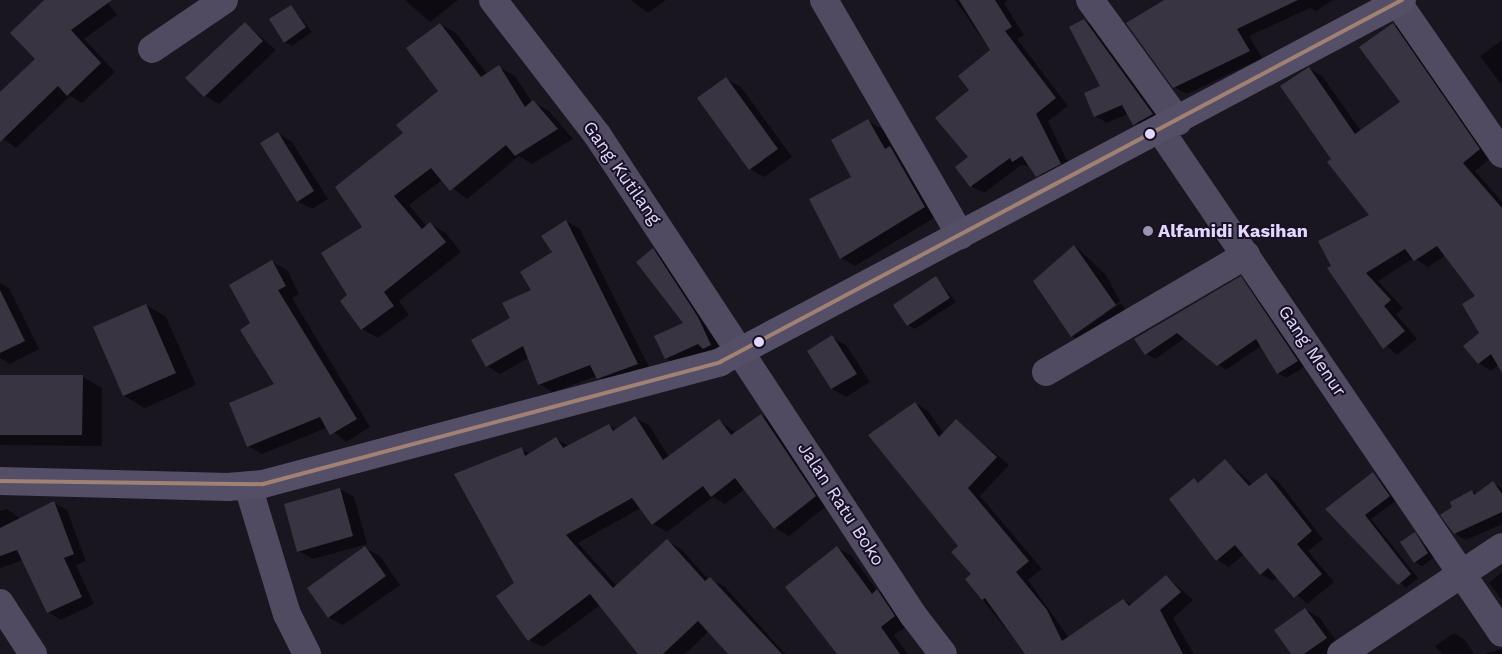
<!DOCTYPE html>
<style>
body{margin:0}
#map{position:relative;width:1502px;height:654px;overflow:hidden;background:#191620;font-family:"Work Sans",sans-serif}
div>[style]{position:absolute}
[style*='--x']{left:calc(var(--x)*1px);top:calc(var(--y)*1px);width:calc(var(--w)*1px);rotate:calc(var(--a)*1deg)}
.shadow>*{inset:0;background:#0007}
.building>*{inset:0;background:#393442}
.street>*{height:28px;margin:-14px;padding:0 14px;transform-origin:14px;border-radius:14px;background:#504b61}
.secondary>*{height:28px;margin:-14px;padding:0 14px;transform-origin:14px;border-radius:14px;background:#544f66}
.bus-1>*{height:4px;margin:-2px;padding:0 2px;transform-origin:2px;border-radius:2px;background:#a08174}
.dots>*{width:14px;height:14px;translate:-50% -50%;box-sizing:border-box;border:2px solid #181125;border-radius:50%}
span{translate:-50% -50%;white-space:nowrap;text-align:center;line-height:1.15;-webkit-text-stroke:4px #181125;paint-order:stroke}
.street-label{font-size:18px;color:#e3d7fd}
.poi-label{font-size:18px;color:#e3d7fd;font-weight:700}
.left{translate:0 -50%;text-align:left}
</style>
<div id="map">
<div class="shadow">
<i style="clip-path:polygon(46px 0,106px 0,117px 15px,84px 39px,115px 72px,82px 103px,70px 96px,16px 148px,0 137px,0 94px,37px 59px)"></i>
<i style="clip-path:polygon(405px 0,458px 0,430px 22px)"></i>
<i style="clip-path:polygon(631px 0,666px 0,648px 13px)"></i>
<i style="clip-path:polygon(955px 0,1008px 0,1004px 3px,1024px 35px,1017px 39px,1068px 106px,1048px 121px,1072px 171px,1049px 183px,1030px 166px,1021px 165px,984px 193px,971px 186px,971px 90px,991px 51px)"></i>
<i style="clip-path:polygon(1166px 0,1333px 0,1316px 11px,1310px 8px,1249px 36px,1262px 58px,1187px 94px,1174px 87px)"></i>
<i style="clip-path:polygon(291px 6px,312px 32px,292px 46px,285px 42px)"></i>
<i style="clip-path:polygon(1084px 20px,1096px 27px,1165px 121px,1146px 131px,1128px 114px,1107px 123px,1095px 116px,1101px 86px)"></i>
<i style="clip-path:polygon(245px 23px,276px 50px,219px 104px,205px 96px)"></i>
<i style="clip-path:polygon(440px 24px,456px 33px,487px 74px,499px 67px,515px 76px,532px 102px,549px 111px,573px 139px,532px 164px,519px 156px,467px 199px,442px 180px,409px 205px,427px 227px,430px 224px,446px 233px,461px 252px,399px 301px,409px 315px,378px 338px,362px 329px,349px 296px,364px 227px,404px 133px,440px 91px)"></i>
<i style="clip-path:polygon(1393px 24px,1405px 31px,1492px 157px,1475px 171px,1502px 202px,1502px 362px,1491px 371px,1479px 363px,1477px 296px,1446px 255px,1428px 267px,1414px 258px,1378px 281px,1403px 308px,1396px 314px,1417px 339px,1397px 355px,1370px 331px,1374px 328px,1333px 266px,1371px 215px,1332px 159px,1309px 68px,1322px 76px,1361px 131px,1401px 102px)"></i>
<i style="clip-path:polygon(1502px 40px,1502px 86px,1480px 56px)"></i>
<i style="clip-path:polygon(726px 79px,741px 87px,792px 157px,764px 177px,750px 169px)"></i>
<i style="clip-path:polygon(868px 121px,883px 129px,894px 149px,905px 156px,939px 215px,855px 266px,841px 258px,853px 178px)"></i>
<i style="clip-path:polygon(278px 133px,292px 142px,328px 199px,312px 209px,297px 201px)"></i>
<i style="clip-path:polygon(566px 221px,580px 229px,651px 371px,612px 386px,597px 376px,553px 392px,539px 384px,529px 358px,500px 374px,487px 366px,533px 290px)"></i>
<i style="clip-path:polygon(1075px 246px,1106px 275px,1120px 301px,1075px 335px,1121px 303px,1128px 313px,1084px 343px,1072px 336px)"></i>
<i style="clip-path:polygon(653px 249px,667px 258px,725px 353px,680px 367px,666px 358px,685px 324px)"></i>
<i style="clip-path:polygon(272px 262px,287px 270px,299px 294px,292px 298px,370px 427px,346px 442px,328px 427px,262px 454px,248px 446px,276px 384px,252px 324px)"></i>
<i style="clip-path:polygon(936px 278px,956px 302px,915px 329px,908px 325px)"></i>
<i style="clip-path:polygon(1241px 278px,1249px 283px,1306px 366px,1286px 378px,1278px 373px,1261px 346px,1226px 370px,1185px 338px,1155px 359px,1146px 354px)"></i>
<i style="clip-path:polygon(0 283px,9px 288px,39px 349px,10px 364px,0 358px)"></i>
<i style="clip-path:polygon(146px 305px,166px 317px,196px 385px,145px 408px,124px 396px)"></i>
<i style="clip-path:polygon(832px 337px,846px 345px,870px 382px,846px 397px,832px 389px,809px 352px)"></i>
<i style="clip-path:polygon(0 376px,83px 377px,102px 388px,102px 446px,0 445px)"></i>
<i style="clip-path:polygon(915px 403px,928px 411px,944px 434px,956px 421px,1009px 465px,980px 496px,1042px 569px,1028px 580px,1069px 638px,1123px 600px,1132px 605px,1166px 576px,1193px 600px,1173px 618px,1194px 654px,1026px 654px,982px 599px,960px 546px,869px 435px)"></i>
<i style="clip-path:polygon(761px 415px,775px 423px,829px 504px,789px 536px,775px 528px,745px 489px,725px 504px,713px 497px,667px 532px,653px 524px,641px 508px,578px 543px,617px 586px,667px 541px,681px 549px,709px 580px,724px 586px,785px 654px,730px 654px,709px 631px,685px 654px,641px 654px,600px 605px,543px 647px,529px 640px,515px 583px,522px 449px,530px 454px,556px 439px,569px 446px,609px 425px,617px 430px,635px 418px,649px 425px,669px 457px,719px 420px,736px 433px)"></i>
<i style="clip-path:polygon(1225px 460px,1253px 485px,1266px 474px,1278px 481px,1323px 539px,1308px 551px,1334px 582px,1307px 604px,1278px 577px,1273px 581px,1261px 574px,1244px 554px,1229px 567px,1217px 560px,1194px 480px,1200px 483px)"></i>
<i style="clip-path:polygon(1374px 473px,1396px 501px,1371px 519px,1418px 578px,1406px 588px,1327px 509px)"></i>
<i style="clip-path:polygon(1493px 483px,1502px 488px,1502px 524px,1466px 540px,1455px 534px,1472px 491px,1477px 494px)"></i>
<i style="clip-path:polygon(340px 489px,354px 497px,367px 544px,313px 559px,298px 551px)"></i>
<i style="clip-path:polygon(54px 503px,67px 510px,86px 561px,76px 565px,94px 604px,61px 620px,48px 612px,23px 560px,0 568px,0 511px,7px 509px,21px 519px)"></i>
<i style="clip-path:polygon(1415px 534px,1435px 557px,1422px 566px,1415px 562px)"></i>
<i style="clip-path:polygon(365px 548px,380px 556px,400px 585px,343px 625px,328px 617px)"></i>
<i style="clip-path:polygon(838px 548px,852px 556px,877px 590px,892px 599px,909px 625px,894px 635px,908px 654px,838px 654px)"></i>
<i style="clip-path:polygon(1502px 572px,1502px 600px,1489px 583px)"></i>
<i style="clip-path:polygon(1305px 609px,1320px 618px,1340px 646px,1330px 654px,1292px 654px)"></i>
<i style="clip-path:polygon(1454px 633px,1465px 640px,1474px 654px,1442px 654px,1435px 646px)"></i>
<i style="clip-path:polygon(1502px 649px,1502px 654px,1484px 654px)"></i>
</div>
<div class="building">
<i style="clip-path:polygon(44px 0,112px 0,71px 30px,101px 63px,67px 96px,58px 86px,0 142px,0 92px,35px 59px,10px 33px)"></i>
<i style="clip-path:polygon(959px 0,995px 0,1012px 27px,1005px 31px,1056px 98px,1036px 114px,1061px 164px,1036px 177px,1022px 156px,1012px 162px,1010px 158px,970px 187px,955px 167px,968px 157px,935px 118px,969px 90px,958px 76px,990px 50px)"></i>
<i style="clip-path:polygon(1164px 0,1298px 0,1237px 29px,1250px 51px,1173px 88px,1126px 23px)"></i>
<i style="clip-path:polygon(291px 5px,306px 27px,284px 43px,269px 19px)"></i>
<i style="clip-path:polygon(1084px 19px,1153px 114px,1133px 125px,1122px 105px,1094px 117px,1084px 93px,1100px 86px,1069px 27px)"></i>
<i style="clip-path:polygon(245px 22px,263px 41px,204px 97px,185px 78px)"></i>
<i style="clip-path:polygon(440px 23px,481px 77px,499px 65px,525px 107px,533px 100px,558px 129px,515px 156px,506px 145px,450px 191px,431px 168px,394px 196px,422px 229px,430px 222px,446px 242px,384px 292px,394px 306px,361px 330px,340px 301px,347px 295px,321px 253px,362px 227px,335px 187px,403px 133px,396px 125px,438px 91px,406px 48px)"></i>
<i style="clip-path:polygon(1393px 23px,1480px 149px,1463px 163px,1502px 208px,1502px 373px,1491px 354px,1478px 364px,1463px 346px,1479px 333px,1462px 304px,1475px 296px,1437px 246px,1414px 261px,1405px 249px,1366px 273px,1391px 300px,1384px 306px,1405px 331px,1383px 349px,1327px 268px,1331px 266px,1318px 241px,1369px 215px,1327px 162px,1331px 159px,1280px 86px,1309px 67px,1355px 134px,1400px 102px,1359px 47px)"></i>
<i style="clip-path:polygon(726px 77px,778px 149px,749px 170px,697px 98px)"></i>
<i style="clip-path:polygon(868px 119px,885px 149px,890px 146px,925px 207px,840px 259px,809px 199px,851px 177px,831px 140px)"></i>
<i style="clip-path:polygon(278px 132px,314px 191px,297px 202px,260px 143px)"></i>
<i style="clip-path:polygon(566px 220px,638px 364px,597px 379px,590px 365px,538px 385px,523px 346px,486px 367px,471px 340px,510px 318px,502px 303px,531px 290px,520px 272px,552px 252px,541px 236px)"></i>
<i style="clip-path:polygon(1074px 245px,1116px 305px,1071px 337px,1033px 281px)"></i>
<i style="clip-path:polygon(653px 248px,698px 317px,711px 345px,703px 349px,698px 344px,665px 359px,654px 336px,683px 323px,636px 262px)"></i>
<i style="clip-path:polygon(272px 260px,286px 286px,278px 290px,357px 419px,330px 435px,320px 417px,247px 447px,229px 403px,274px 384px,240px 330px,250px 323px,229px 285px)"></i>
<i style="clip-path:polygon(936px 276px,950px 298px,907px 326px,893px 305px)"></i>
<i style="clip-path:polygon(1241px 276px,1298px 361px,1277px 374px,1256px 339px,1217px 366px,1177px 333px,1145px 355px,1134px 339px)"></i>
<i style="clip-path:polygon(0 290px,25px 341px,0 353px)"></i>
<i style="clip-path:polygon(146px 304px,176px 373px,123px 396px,93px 327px)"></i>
<i style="clip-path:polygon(832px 335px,857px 374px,831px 389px,807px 351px)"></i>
<i style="clip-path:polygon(0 375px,83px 375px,82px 435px,0 435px)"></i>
<i style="clip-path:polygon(915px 402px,939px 437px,956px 419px,997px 457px,968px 488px,1029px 561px,1016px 572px,1047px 610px,1062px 641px,1123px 599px,1129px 606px,1166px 575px,1181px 592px,1160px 610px,1183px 654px,1025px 654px,985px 598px,982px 600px,965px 579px,971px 574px,951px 552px,958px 546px,868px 435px)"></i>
<i style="clip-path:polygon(761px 414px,816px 496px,774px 529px,735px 478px,711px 497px,703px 486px,652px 525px,632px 498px,566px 535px,613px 588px,667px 539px,705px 581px,710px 577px,782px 654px,728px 654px,698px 621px,663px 654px,638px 654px,590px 594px,528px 641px,496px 596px,514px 583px,454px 474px,522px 447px,525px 456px,556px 437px,563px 448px,609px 424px,613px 431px,635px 416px,663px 460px,719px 419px,731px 435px)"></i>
<i style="clip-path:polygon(1225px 459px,1249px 486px,1266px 473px,1312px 531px,1297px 544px,1322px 574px,1294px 598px,1268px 568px,1260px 575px,1235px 545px,1216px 561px,1169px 499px,1194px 478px,1198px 483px)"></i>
<i style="clip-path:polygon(1373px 472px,1390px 496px,1365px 515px,1411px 574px,1398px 585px,1325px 509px)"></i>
<i style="clip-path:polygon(1493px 481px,1502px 494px,1502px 512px,1454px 534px,1440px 515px,1452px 507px,1450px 502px,1472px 490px,1474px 495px)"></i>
<i style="clip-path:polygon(340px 488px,353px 536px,297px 552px,284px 504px)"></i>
<i style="clip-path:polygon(54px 501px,74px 554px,64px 558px,82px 597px,47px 613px,17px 550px,0 556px,0 528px)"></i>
<i style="clip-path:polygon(1415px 532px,1428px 553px,1414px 563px,1400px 542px)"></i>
<i style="clip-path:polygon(365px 546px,386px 576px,328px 618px,307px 588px)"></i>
<i style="clip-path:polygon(837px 546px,872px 594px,877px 589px,895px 616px,881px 627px,900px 654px,837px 654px,785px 587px)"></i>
<i style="clip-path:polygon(1305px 608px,1327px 638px,1304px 654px,1291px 654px,1274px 630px)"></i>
</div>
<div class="street">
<i style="--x:493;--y:0;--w:172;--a:52.3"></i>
<i style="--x:598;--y:136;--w:573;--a:56.67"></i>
<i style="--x:913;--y:615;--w:49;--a:52.4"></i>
<i style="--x:824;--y:0;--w:272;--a:59.9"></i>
<i style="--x:1090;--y:0;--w:150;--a:54"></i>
<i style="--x:1398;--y:3;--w:183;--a:55.4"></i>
<i style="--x:152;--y:49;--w:87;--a:-34.2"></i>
<i style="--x:1160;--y:130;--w:608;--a:55.79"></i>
<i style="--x:1046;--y:372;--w:232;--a:-30.3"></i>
<i style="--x:248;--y:486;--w:134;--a:73.1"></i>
<i style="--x:287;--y:614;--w:45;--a:63.4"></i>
<i style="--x:0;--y:603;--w:61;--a:57.1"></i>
<i style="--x:1341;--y:654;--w:193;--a:-33.6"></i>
</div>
<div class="secondary">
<i style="--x:0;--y:481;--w:228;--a:1.5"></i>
<i style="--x:228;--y:487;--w:35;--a:-5"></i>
<i style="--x:263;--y:484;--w:473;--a:-14.9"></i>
<i style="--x:720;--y:362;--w:772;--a:-27.96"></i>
</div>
<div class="bus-1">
<i style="--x:0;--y:481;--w:263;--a:0.7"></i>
<i style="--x:263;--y:484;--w:473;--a:-14.9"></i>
<i style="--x:720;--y:362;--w:772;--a:-27.96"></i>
</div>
<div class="dots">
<i style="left:1150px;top:134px;background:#e3d7fd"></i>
<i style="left:1148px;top:231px;background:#9c93b0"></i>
<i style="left:759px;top:342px;background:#e3d7fd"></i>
</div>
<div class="street-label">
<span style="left:622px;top:173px;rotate:55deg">Gang Kutilang</span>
<span style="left:1312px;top:351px;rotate:56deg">Gang Menur</span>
<span style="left:841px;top:504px;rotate:57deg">Jalan Ratu Boko</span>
</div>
<div class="poi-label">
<span class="left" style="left:1158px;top:231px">Alfamidi Kasihan</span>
</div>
</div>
